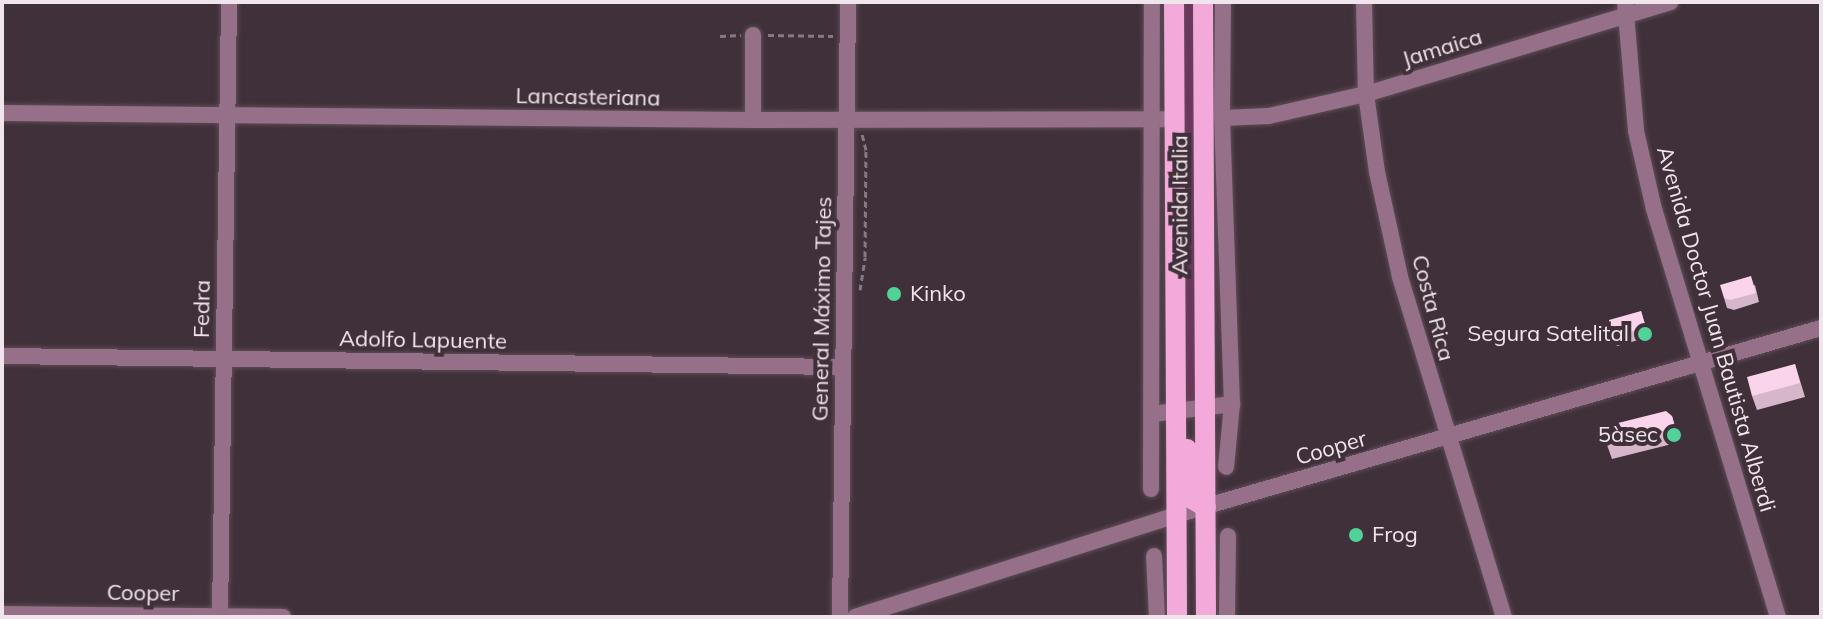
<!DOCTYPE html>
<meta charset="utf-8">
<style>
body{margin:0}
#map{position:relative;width:1823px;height:619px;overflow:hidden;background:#40303a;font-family:Mulish,sans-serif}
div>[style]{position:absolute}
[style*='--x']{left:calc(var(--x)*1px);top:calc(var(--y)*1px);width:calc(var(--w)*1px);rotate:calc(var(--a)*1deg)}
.green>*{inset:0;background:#732e5f}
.path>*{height:3px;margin-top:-1.5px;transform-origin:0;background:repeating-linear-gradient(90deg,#877981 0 6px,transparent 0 10px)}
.roads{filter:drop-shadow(0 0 2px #5c4d56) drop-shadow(0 0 2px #5c4d56)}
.minor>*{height:16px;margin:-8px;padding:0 8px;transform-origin:8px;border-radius:8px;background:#957088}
.major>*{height:20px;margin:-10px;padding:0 10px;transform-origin:10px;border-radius:10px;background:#f3a9d9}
.wall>*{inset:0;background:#d6b6ca}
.building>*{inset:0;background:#f9d4eb}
.dots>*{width:22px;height:22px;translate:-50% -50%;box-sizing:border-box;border:4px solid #40303a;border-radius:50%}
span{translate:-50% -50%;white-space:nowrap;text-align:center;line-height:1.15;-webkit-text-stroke:8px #40303a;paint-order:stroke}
.street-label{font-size:22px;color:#f0e5ec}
.poi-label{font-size:22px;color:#f0e5ec}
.left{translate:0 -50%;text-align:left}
.right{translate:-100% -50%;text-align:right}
.frame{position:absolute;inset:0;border:4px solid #f0e5ec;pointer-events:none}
</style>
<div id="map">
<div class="green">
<i style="clip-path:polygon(1183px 2px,1196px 2px,1196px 401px,1187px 402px)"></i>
</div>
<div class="path">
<i style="--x:768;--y:35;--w:65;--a:0.9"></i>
<i style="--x:720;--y:36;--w:21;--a:-3"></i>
<i style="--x:860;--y:290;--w:33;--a:-81"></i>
<i style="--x:865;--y:257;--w:107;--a:-89.5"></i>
<i style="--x:866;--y:150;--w:16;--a:-104"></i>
</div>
<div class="roads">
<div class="minor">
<i style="--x:1223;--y:2;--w:116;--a:90.5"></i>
<i style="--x:1222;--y:118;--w:286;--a:88"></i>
<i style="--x:1232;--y:404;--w:63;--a:95.4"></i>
<i style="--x:1364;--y:2;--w:92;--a:88.8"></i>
<i style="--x:1366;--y:94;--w:79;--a:82"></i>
<i style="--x:1377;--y:172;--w:107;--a:77.6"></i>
<i style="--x:1400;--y:277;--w:356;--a:73"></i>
<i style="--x:1625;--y:2;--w:129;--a:85.1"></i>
<i style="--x:1636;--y:131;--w:80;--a:77"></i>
<i style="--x:1654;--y:209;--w:426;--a:73.1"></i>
<i style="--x:753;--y:35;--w:85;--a:90"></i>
<i style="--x:2;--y:113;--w:751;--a:0.53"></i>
<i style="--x:753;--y:120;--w:421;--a:-0.1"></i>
<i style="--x:1222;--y:118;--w:47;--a:-2.4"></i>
<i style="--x:1269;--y:116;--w:99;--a:-12.8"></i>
<i style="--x:1366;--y:94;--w:318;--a:-16.8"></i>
<i style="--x:2;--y:356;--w:841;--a:0.75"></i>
<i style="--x:1152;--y:414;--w:81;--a:-7.1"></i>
<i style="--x:1151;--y:489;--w:487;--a:-89.9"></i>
<i style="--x:1154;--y:556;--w:61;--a:87.2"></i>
<i style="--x:2;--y:614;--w:281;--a:0.6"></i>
<i style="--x:220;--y:617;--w:615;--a:-89.16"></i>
<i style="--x:840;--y:617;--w:615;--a:-89.25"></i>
<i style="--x:855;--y:617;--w:337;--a:-17.6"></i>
<i style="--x:1176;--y:515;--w:672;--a:-16.17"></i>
<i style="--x:1227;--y:617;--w:81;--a:-89.3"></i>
</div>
<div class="major">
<i style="--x:1174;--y:2;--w:615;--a:89.72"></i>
<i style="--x:1203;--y:2;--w:615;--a:89.72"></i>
<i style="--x:1187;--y:449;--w:50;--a:84.3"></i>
<i style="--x:1192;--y:499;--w:16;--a:30"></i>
</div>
</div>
<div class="wall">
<i style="clip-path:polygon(1755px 285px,1759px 302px,1734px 310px,1727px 308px,1724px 298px)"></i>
<i style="clip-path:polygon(1641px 311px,1649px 337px,1617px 346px,1613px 336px)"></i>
<i style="clip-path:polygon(1795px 364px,1805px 397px,1757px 410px,1752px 396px)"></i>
<i style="clip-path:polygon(1672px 416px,1680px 442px,1612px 459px,1607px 445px)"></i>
</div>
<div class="building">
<i style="clip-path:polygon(1751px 276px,1756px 293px,1730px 300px,1724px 298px,1720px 285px)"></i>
<i style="clip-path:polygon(1641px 311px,1646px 328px,1613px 336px,1609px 320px)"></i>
<i style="clip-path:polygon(1795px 364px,1800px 383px,1752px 396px,1747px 377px)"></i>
<i style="clip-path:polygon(1666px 411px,1672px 416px,1675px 428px,1607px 445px,1602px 427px)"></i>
</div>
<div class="dots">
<i style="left:894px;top:294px;background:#50d398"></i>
<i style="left:1645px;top:334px;background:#50d398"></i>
<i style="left:1674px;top:435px;background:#50d398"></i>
<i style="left:1356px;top:535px;background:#50d398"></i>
</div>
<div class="street-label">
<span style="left:1442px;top:48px;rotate:-17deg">Jamaica</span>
<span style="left:588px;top:97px;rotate:1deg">Lancasteriana</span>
<span style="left:1180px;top:205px;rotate:-90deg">Avenida Italia</span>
<span style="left:1433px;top:308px;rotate:75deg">Costa Rica</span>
<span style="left:202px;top:309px;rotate:-89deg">Fedra</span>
<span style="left:822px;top:309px;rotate:-89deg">General Máximo Tajes</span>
<span style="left:1716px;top:329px;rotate:74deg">Avenida Doctor Juan Bautista Alberdi</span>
<span style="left:423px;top:340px;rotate:1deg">Adolfo Lapuente</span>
<span style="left:1331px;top:448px;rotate:-16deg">Cooper</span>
<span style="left:143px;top:593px;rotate:1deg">Cooper</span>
</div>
<div class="poi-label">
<span class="left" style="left:910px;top:294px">Kinko</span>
<span class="right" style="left:1629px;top:334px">Segura Satelital</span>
<span class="right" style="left:1658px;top:435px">5àsec</span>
<span class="left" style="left:1372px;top:535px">Frog</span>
</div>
<div class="frame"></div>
</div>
